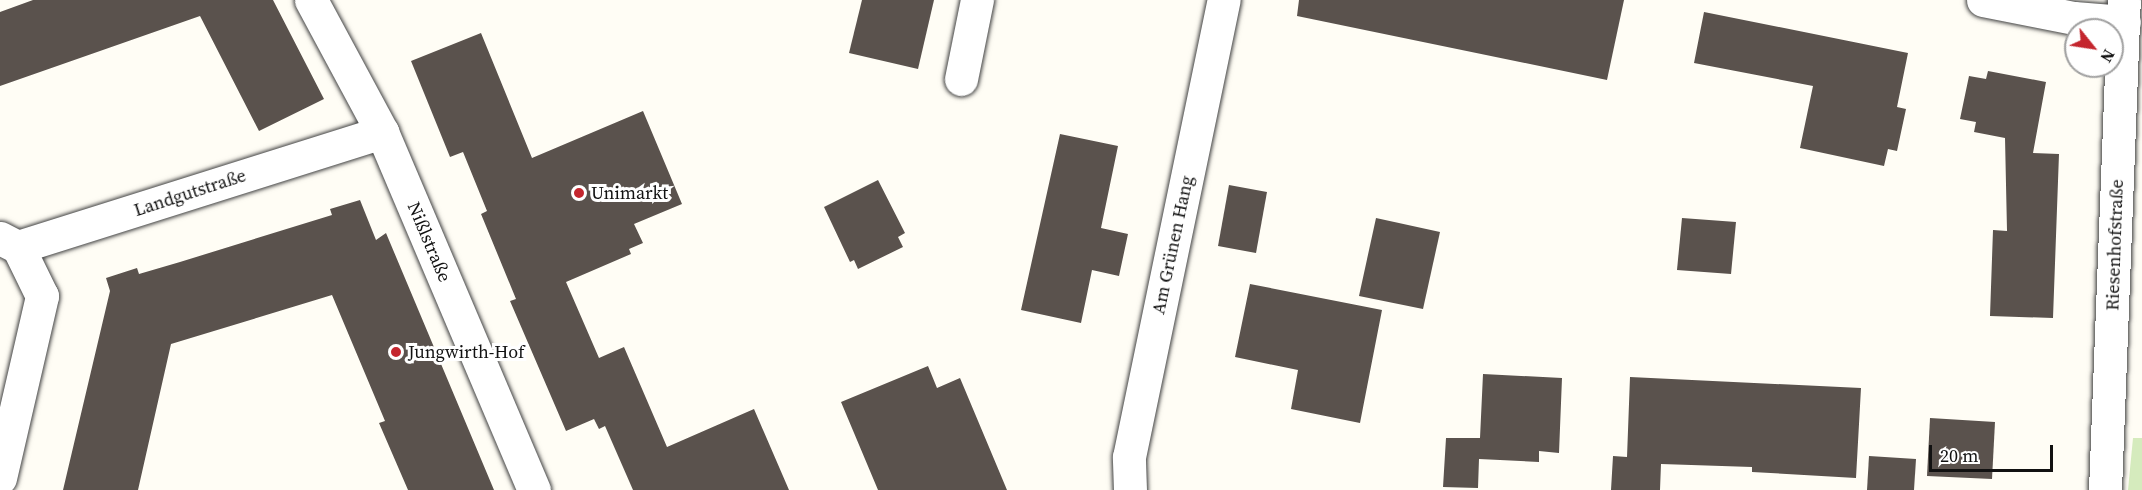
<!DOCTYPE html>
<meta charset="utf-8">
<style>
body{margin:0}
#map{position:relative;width:2142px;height:490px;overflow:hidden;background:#fffdf5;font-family:"Source Serif 4",serif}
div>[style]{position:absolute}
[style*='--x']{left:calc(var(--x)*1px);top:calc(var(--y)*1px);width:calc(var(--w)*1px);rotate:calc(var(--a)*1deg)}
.green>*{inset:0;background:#d5ebbd}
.building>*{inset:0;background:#5a524d}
.roads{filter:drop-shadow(0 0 2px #444) drop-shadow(0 0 2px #444)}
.street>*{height:33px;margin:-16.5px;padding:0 16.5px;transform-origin:16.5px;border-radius:16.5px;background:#fff}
.dots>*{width:16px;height:16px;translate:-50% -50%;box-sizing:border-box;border:3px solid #fff;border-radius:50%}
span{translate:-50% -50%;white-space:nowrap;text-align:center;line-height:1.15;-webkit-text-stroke:6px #fff;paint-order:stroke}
.street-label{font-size:18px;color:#111}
.poi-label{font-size:18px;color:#111}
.left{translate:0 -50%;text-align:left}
.north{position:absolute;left:2064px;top:18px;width:60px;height:60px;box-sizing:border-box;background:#fff;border:2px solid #a0a0a0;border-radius:50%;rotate:120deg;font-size:16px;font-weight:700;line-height:24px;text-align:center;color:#111}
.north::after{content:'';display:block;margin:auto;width:21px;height:27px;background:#c4262e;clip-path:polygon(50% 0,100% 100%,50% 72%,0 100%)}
.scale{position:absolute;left:1929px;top:445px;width:124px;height:27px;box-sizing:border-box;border:3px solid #111;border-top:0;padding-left:8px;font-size:18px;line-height:21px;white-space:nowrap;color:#111;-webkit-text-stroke:4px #fff;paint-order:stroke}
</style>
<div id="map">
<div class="green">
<i style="clip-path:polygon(2133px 438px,2142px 438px,2142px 490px,2128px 490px)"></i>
</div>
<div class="building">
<i style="clip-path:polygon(33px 0,273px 0,324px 99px,259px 131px,200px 16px,0 86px,0 12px)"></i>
<i style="clip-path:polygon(862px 0,934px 0,918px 69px,849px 53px)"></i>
<i style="clip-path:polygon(1299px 0,1624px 0,1607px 80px,1297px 16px)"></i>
<i style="clip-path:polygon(1704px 12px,1908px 53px,1897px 107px,1906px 109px,1897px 151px,1888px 149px,1884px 166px,1800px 148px,1813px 86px,1694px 63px)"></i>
<i style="clip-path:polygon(481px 33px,532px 158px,643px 111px,682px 204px,634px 224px,643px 243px,629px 249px,631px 254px,566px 282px,599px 358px,624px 347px,667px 447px,754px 409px,789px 490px,633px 490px,605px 426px,599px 429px,594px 419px,566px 431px,510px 301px,516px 299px,481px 214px,487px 211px,463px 152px,450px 157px,411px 61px)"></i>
<i style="clip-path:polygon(1988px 71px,2046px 82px,2033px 153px,2059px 154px,2053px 318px,1990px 316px,1993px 230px,2007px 231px,2005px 138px,1974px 132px,1976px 122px,1960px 119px,1969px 76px,1986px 79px)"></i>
<i style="clip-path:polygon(1060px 134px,1118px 146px,1101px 228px,1128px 234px,1119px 276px,1092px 270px,1081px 323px,1021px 310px)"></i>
<i style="clip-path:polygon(878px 180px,905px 233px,898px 237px,903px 247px,858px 269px,854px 260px,850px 262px,824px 207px)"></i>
<i style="clip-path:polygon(1229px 185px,1267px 192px,1256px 253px,1218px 246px)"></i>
<i style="clip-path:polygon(360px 200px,376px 240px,386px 233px,494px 490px,408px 490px,379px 423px,385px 421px,332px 295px,171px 344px,138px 490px,63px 490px,110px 291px,106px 278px,137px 268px,139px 274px,180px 262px,332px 215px,330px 209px)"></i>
<i style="clip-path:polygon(1376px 218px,1440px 232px,1423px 309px,1359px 296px)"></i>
<i style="clip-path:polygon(1682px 218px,1736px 222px,1731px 274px,1677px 270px)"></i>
<i style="clip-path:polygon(1250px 284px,1382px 310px,1360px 423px,1291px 409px,1298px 370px,1235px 357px)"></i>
<i style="clip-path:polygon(928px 366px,937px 388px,960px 378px,1007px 490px,878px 490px,841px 402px)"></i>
<i style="clip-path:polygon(1483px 374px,1562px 378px,1559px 453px,1539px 451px,1539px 462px,1479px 459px,1478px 488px,1443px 487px,1446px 438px,1480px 438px)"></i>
<i style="clip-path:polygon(1630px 377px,1861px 388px,1856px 478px,1752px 472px,1752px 467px,1661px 464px,1660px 490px,1611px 490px,1613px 456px,1627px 457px)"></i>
<i style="clip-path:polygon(1930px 418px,1995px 422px,1992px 479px,1927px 476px)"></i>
<i style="clip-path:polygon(1869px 456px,1916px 459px,1914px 490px,1867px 490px)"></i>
</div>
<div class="roads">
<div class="street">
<i style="--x:311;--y:0;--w:150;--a:61.7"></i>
<i style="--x:382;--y:132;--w:389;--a:67"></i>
<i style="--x:1983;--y:0;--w:93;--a:11.2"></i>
<i style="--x:2074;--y:18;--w:50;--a:4.6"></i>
<i style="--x:961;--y:79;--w:81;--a:-78.6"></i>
<i style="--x:0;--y:238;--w:20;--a:27"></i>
<i style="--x:18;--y:247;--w:382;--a:-17.5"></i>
<i style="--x:0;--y:478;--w:187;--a:-77"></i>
<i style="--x:42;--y:296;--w:55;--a:-116.1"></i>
<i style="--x:1130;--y:490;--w:33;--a:-92"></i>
<i style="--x:1129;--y:457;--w:467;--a:-78.3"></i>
<i style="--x:2105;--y:490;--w:490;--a:-87.8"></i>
</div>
</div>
<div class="dots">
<i style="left:579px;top:193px;background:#c4262e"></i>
<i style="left:396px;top:352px;background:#c4262e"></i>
</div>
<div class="street-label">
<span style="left:190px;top:193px;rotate:-18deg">Landgutstraße</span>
<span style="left:429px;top:242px;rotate:67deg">Nißlstraße</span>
<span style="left:1173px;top:245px;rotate:-78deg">Am Grünen Hang</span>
<span style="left:2115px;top:245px;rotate:-88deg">Riesenhofstraße</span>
</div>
<div class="poi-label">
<span class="left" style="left:591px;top:193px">Unimarkt</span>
<span class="left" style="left:408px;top:352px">Jungwirth-Hof</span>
</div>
<div class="north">N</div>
<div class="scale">20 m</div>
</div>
